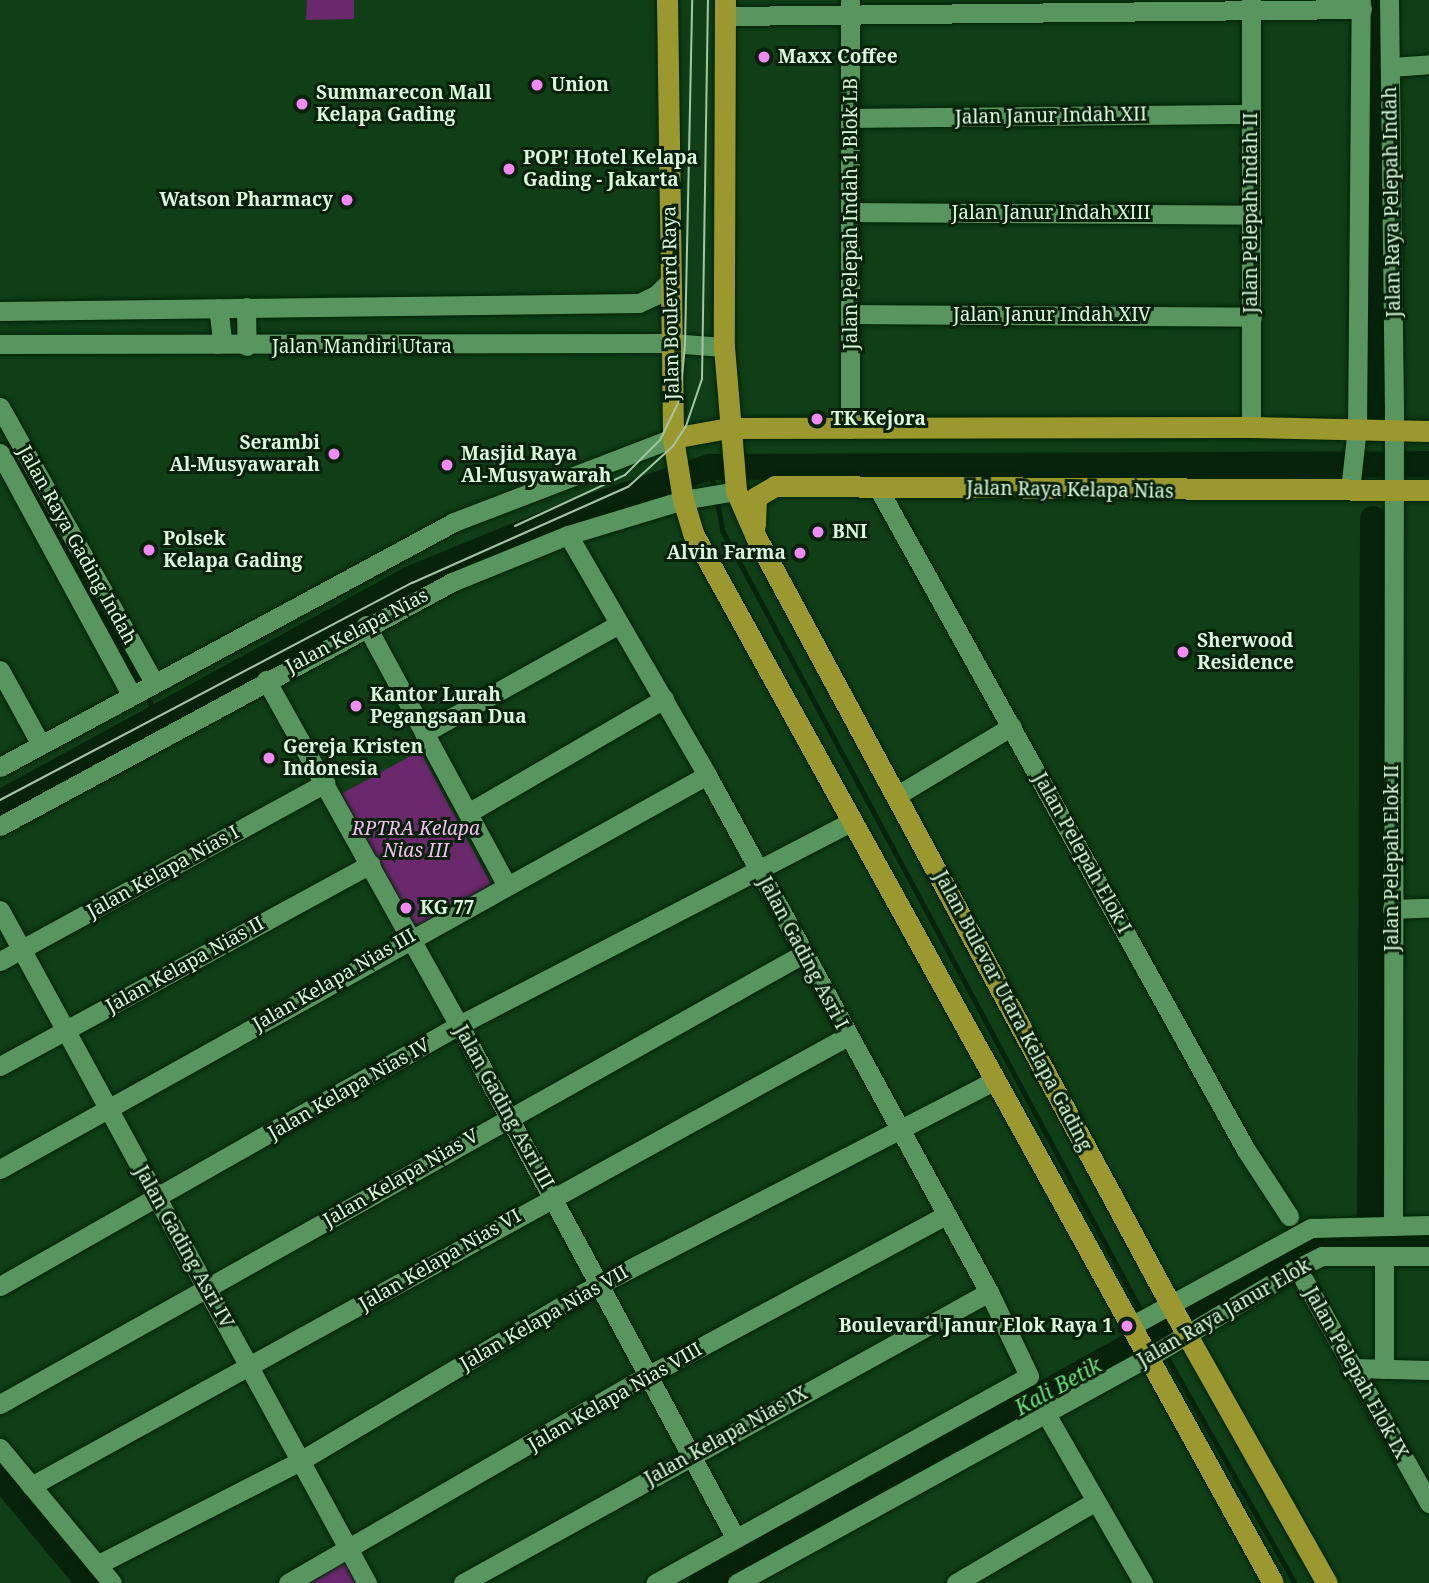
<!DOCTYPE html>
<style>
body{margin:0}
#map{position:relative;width:1429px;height:1583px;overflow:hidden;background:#0f3e17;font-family:"Noto Serif",serif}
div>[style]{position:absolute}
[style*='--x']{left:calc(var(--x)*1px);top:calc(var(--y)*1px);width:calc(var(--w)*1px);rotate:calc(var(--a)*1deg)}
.green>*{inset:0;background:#6a296c}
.stream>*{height:4.5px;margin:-2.25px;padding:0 2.25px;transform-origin:2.25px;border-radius:2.25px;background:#08230c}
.river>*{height:26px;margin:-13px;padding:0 13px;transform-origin:13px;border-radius:13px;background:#08230c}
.roads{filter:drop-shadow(0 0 2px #032207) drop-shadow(0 0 2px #032207)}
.minor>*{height:19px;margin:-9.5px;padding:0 9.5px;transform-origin:9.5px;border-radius:9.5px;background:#59955f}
.major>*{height:21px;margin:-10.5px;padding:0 10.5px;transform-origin:10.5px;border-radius:10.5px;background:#9c9830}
.tram>*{height:2px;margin:-1px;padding:0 1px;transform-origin:1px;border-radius:1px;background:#a2c6a5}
.dots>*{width:19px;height:19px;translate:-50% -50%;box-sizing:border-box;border:4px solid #08210b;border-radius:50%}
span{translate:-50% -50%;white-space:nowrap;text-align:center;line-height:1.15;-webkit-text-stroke:6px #08210b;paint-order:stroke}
.poi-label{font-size:19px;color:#daf9db;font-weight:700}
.left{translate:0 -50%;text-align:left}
.right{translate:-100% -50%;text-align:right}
.street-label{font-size:19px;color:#daf9db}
.park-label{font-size:19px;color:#f7bdf7;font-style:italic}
.water-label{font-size:21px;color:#6fde7d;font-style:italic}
</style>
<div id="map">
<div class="green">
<i style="clip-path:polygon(307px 0,354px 0,354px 19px,306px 20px)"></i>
<i style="clip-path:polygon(420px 751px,492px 886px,412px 929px,341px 794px)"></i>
<i style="clip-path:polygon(349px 1558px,363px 1583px,305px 1583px)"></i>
</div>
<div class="stream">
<i style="--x:9;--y:442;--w:272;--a:61.5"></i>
<i style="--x:710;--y:467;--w:24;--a:78"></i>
<i style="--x:717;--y:498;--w:34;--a:80"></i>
<i style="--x:723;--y:531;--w:889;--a:61.79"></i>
<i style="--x:147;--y:697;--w:23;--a:61"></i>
<i style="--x:1148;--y:1322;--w:26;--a:62"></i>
<i style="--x:1165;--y:1353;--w:264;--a:60.5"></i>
</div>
<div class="river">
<i style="--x:1372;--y:0;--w:408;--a:89.7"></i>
<i style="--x:0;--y:803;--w:467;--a:-28.6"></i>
<i style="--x:410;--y:579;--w:173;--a:-22.1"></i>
<i style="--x:570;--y:514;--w:148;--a:-18.6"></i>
<i style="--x:710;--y:467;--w:719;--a:-0.24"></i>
<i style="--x:1370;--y:1242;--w:723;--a:-89.76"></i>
<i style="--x:0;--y:1476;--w:139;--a:50.2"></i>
<i style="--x:702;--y:1583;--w:692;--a:-28.97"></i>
<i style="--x:1307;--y:1248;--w:32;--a:-13"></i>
<i style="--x:1338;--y:1241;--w:91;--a:0.6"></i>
</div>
<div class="roads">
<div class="minor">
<i style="--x:1389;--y:0;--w:405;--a:89.3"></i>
<i style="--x:1394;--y:405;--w:821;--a:90.07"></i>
<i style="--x:725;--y:16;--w:637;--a:-0.63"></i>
<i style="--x:1390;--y:67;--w:39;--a:-4"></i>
<i style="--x:851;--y:118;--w:400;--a:-0.6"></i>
<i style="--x:853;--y:212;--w:397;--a:0.4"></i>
<i style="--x:246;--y:307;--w:39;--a:89"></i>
<i style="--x:0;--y:311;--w:639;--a:-0.72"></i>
<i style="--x:639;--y:303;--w:19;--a:-25"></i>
<i style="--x:656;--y:295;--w:20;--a:-45"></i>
<i style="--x:852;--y:314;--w:400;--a:0.4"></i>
<i style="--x:0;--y:344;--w:670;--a:-0.09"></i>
<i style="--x:670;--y:343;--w:54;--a:4.2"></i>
<i style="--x:217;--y:344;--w:7;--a:-45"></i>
<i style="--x:222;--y:339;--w:31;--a:-97"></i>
<i style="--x:0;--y:407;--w:315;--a:60.8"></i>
<i style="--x:1251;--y:427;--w:427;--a:-90"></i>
<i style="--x:850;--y:429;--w:428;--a:-90"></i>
<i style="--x:0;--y:453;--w:274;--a:61.5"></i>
<i style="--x:878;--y:488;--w:757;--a:60.93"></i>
<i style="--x:1246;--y:1150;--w:79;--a:56.9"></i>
<i style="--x:1350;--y:490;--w:62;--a:-83.6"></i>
<i style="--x:1357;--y:428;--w:428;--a:-89.5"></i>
<i style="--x:568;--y:535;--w:277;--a:59.9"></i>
<i style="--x:707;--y:775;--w:589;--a:61.39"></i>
<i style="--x:989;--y:1292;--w:93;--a:64.5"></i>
<i style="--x:1029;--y:1376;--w:427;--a:151"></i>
<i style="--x:366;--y:625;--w:294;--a:61.6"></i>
<i style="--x:0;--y:670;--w:85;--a:61.3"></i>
<i style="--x:266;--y:680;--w:395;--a:60.8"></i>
<i style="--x:459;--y:1025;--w:582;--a:61.67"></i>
<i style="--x:424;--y:733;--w:223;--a:-29.2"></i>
<i style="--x:0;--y:767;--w:516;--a:-28.35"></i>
<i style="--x:454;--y:522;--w:235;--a:-21"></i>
<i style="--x:896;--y:796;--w:135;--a:-31.1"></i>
<i style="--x:468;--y:813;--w:227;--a:-30.2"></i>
<i style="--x:0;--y:826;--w:514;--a:-28.36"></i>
<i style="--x:452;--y:582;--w:125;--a:-22.1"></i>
<i style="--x:568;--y:535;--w:120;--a:-16.9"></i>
<i style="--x:683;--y:500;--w:54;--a:-9.6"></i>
<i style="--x:1392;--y:909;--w:37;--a:-2"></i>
<i style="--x:0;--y:910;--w:767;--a:61.4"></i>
<i style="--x:0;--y:961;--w:371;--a:-28.7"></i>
<i style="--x:0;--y:1066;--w:422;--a:-28.6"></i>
<i style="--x:0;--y:1169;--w:809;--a:-29.13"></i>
<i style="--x:1384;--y:1256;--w:113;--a:90"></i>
<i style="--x:1304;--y:1280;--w:256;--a:60.7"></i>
<i style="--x:0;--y:1286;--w:528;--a:-29.62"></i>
<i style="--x:459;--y:1025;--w:443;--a:-27.4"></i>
<i style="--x:1131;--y:1326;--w:205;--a:-28.6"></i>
<i style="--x:1311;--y:1228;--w:118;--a:-1.5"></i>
<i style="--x:1353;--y:1368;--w:76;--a:1.5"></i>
<i style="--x:0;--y:1404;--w:920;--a:-29.27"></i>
<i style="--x:1046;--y:1414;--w:195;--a:60.1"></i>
<i style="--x:0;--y:1448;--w:175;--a:50.3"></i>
<i style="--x:31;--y:1486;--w:933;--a:-28.85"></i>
<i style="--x:97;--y:1565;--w:228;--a:-27.1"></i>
<i style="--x:300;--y:1461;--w:327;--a:-30.7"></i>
<i style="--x:581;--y:1294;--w:466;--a:-27.3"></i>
<i style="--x:288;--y:1583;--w:397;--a:-30"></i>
<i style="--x:632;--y:1384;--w:354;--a:-28.3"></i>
<i style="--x:463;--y:1583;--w:601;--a:-28.95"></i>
<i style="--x:737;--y:1583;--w:478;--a:-28.8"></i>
<i style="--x:1156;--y:1353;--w:165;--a:-30.9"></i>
<i style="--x:1298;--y:1268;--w:27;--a:-27"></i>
<i style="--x:1322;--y:1256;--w:107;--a:0"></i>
<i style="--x:956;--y:1583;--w:162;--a:-30.4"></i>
</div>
<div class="major">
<i style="--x:667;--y:0;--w:438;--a:89.2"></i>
<i style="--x:673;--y:438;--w:63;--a:80.8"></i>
<i style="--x:683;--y:500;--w:37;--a:73"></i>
<i style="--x:694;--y:535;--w:1197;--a:61.08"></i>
<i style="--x:725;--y:0;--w:347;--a:90.2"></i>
<i style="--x:724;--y:347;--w:144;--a:85.2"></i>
<i style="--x:736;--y:491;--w:50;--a:66.5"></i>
<i style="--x:756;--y:537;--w:907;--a:61.63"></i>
<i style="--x:1187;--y:1335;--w:285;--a:60.6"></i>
<i style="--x:673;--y:438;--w:56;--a:-10.3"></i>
<i style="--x:728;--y:428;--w:523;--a:-0.11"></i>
<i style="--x:1251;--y:427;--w:178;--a:1.3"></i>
<i style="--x:755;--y:525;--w:28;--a:-88"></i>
<i style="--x:756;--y:497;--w:22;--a:-30"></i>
<i style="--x:775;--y:486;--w:654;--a:0.35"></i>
</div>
</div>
<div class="tram">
<i style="--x:515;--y:526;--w:121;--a:-24.9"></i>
<i style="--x:625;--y:475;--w:49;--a:-45"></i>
<i style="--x:660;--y:440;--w:46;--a:-64"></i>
<i style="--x:680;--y:399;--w:54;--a:-84.7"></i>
<i style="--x:685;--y:345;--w:345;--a:-88.8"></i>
<i style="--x:0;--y:800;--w:466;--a:-27.8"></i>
<i style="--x:412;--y:583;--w:236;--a:-24"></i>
<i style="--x:628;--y:487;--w:61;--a:-42.3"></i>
<i style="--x:673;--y:446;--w:24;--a:-57"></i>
<i style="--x:686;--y:426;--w:50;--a:-71.2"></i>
<i style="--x:702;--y:379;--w:379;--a:-89.1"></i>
</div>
<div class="dots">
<i style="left:764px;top:57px;background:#f18af4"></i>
<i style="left:537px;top:85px;background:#f18af4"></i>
<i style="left:302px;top:104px;background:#f18af4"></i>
<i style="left:509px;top:169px;background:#f18af4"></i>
<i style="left:347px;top:200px;background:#f18af4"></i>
<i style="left:817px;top:419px;background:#f18af4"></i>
<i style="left:334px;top:454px;background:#f18af4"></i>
<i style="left:447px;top:465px;background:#f18af4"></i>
<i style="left:818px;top:532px;background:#f18af4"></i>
<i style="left:149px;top:550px;background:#f18af4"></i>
<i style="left:800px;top:553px;background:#f18af4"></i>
<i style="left:1183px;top:652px;background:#f18af4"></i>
<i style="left:356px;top:706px;background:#f18af4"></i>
<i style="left:269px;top:758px;background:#f18af4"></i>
<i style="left:406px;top:908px;background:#f18af4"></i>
<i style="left:1127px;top:1326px;background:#f18af4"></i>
</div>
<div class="poi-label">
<span class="left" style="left:778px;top:57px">Maxx Coffee</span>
<span class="left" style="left:551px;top:85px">Union</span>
<span class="left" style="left:316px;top:104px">Summarecon Mall<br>Kelapa Gading</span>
<span class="left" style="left:523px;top:169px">POP! Hotel Kelapa<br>Gading - Jakarta</span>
<span class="right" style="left:333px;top:200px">Watson Pharmacy</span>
<span class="left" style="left:831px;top:419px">TK Kejora</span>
<span class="right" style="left:320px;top:454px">Serambi<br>Al-Musyawarah</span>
<span class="left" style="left:461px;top:465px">Masjid Raya<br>Al-Musyawarah</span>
<span class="left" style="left:832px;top:532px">BNI</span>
<span class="left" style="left:163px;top:550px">Polsek<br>Kelapa Gading</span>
<span class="right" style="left:786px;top:553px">Alvin Farma</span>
<span class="left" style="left:1197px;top:652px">Sherwood<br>Residence</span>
<span class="left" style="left:370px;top:706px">Kantor Lurah<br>Pegangsaan Dua</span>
<span class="left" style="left:283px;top:758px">Gereja Kristen<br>Indonesia</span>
<span class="left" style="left:420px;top:908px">KG 77</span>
<span class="right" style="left:1113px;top:1326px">Boulevard Janur Elok Raya 1</span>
</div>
<div class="street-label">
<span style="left:1051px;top:116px;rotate:-1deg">Jalan Janur Indah XII</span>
<span style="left:1392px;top:202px;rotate:-91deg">Jalan Raya Pelepah Indah</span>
<span style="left:1051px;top:213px">Jalan Janur Indah XIII</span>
<span style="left:1251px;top:213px;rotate:-90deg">Jalan Pelepah Indah II</span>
<span style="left:851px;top:214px;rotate:-90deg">Jalan Pelepah Indah 1 Blok LB</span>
<span style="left:671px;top:303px;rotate:-91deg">Jalan Boulevard Raya</span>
<span style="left:1052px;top:315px">Jalan Janur Indah XIV</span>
<span style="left:362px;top:347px">Jalan Mandiri Utara</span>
<span style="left:1070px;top:490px;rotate:1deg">Jalan Raya Kelapa Nias</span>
<span style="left:77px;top:545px;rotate:61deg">Jalan Raya Gading Indah</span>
<span style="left:357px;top:631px;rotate:-28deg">Jalan Kelapa Nias</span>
<span style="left:1082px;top:853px;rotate:61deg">Jalan Pelepah Elok I</span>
<span style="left:1392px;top:858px;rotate:-90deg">Jalan Pelepah Elok II</span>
<span style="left:163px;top:872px;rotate:-29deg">Jalan Kelapa Nias I</span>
<span style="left:803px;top:953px;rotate:62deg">Jalan Gading Asri I</span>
<span style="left:185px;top:965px;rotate:-29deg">Jalan Kelapa Nias II</span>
<span style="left:334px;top:980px;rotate:-30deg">Jalan Kelapa Nias III</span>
<span style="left:1013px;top:1011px;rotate:62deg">Jalan Bulevar Utara Kelapa Gading</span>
<span style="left:349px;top:1089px;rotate:-30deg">Jalan Kelapa Nias IV</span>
<span style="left:504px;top:1107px;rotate:61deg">Jalan Gading Asri III</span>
<span style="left:401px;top:1178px;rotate:-30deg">Jalan Kelapa Nias V</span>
<span style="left:184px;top:1247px;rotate:61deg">Jalan Gading Asri IV</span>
<span style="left:440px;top:1260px;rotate:-30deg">Jalan Kelapa Nias VI</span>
<span style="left:1224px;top:1313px;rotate:-30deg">Jalan Raya Janur Elok</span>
<span style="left:544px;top:1318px;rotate:-30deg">Jalan Kelapa Nias VII</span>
<span style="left:1356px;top:1373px;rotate:61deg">Jalan Pelepah Elok IX</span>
<span style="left:615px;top:1397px;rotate:-30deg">Jalan Kelapa Nias VIII</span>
<span style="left:726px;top:1436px;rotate:-29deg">Jalan Kelapa Nias IX</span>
</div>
<div class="park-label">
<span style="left:416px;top:840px">RPTRA Kelapa<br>Nias III</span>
</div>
<div class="water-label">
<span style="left:1058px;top:1386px;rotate:-29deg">Kali Betik</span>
</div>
</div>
